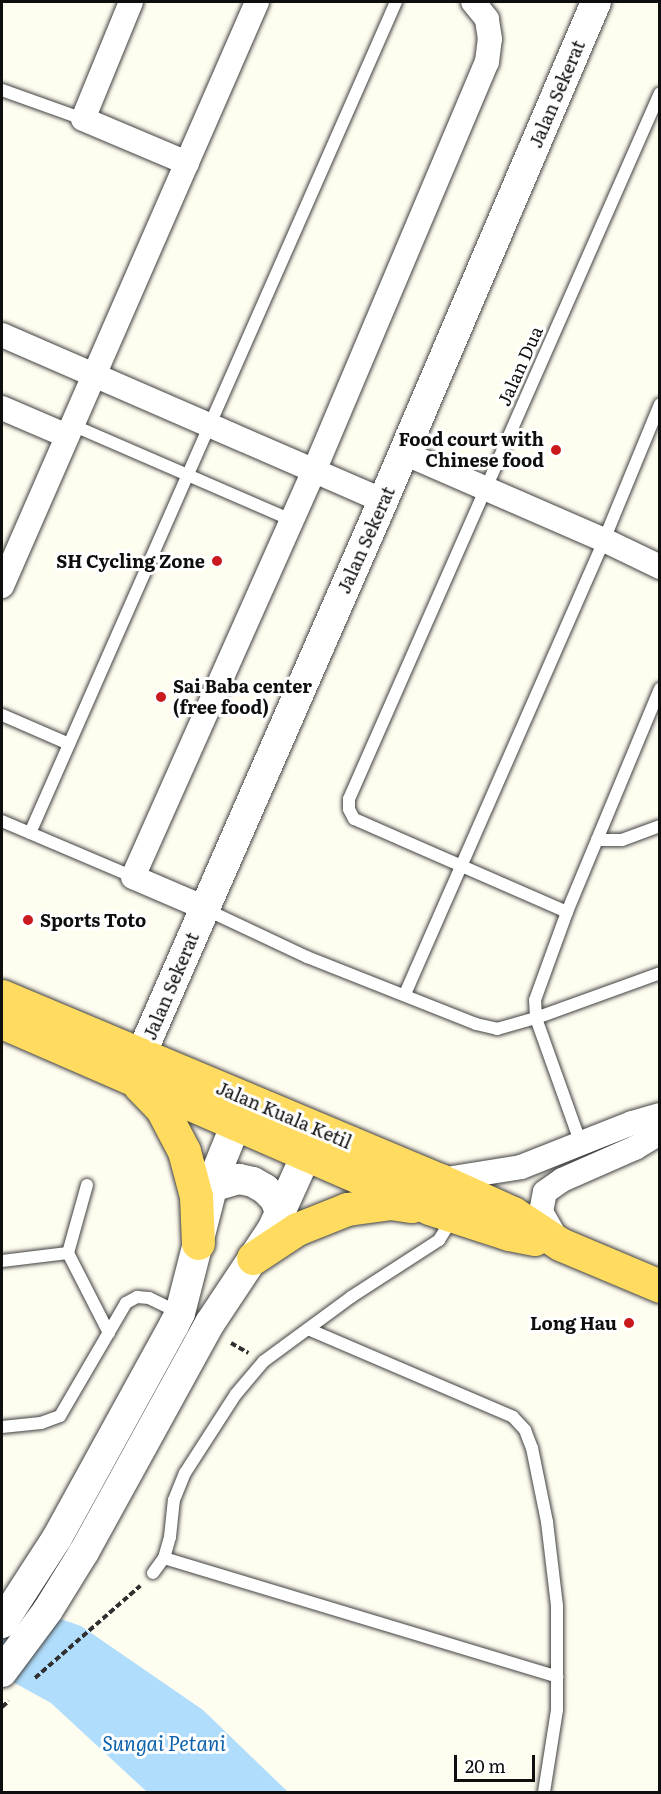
<!DOCTYPE html>
<style>
body{margin:0}
#map{position:relative;width:661px;height:1794px;overflow:hidden;background:#fffcf0;font-family:Literata,serif}
div>[style]{position:absolute}
[style*='--x']{left:calc(var(--x)*1px);top:calc(var(--y)*1px);width:calc(var(--w)*1px);rotate:calc(var(--a)*1deg)}
.water>*{inset:0;background:#b0ddfb}
.path>*{height:4px;margin-top:-2px;transform-origin:0;background:repeating-linear-gradient(90deg,#303030 0 6px,transparent 0 9px)}
.roads{filter:drop-shadow(0 0 2px #414141) drop-shadow(0 0 2px #414141)}
.service>*{height:12px;margin:-6px;padding:0 6px;transform-origin:6px;border-radius:6px;background:#fff}
.minor>*{height:24px;margin:-12px;padding:0 12px;transform-origin:12px;border-radius:12px;background:#fff}
.tertiary>*{height:30px;margin:-15px;padding:0 15px;transform-origin:15px;border-radius:15px;background:#fff}
.primary>*{height:33px;margin:-16.5px;padding:0 16.5px;transform-origin:16.5px;border-radius:16.5px;background:#ffdc60}
.dots>*{width:16px;height:16px;translate:-50% -50%;box-sizing:border-box;border:3px solid #fff;border-radius:50%}
span{translate:-50% -50%;white-space:nowrap;text-align:center;line-height:1.15;-webkit-text-stroke:6px #fff;paint-order:stroke}
.street-label{font-size:18px;color:#0e0e0e}
.poi-label{font-size:18px;color:#0e0e0e;font-weight:700}
.right{translate:-100% -50%;text-align:right}
.left{translate:0 -50%;text-align:left}
.water-label{font-size:20px;color:#0c63ac;font-style:italic}
.frame{position:absolute;inset:0;border:3px solid #0e0e0e;pointer-events:none}
.scale{position:absolute;left:454px;top:1755px;width:81px;height:27px;box-sizing:border-box;border:3px solid #0e0e0e;border-top:0;padding-left:8px;font-size:18px;line-height:21px;white-space:nowrap;color:#0e0e0e;-webkit-text-stroke:4px #fff;paint-order:stroke}
</style>
<div id="map">
<div class="water">
<i style="clip-path:polygon(2px 1599px,81px 1626px,203px 1710px,288px 1792px,147px 1792px,51px 1703px,2px 1676px)"></i>
</div>
<div class="path">
<i style="--x:231;--y:1343;--w:20;--a:30"></i>
<i style="--x:35;--y:1678;--w:140;--a:-41.2"></i>
<i style="--x:2;--y:1707;--w:9;--a:-41"></i>
</div>
<div class="roads">
<div class="service">
<i style="--x:2;--y:90;--w:86;--a:19.7"></i>
<i style="--x:72;--y:425;--w:240;--a:23.4"></i>
<i style="--x:2;--y:715;--w:73;--a:23.4"></i>
<i style="--x:2;--y:821;--w:142;--a:23.1"></i>
<i style="--x:30;--y:833;--w:908;--a:-66.23"></i>
<i style="--x:597;--y:840;--w:25;--a:0"></i>
<i style="--x:622;--y:840;--w:40;--a:-20.2"></i>
<i style="--x:205;--y:909;--w:113;--a:25.2"></i>
<i style="--x:307;--y:957;--w:182;--a:21.6"></i>
<i style="--x:476;--y:1024;--w:22;--a:13"></i>
<i style="--x:497;--y:1029;--w:41;--a:-15.8"></i>
<i style="--x:536;--y:1018;--w:132;--a:-19.9"></i>
<i style="--x:567;--y:912;--w:232;--a:-156.4"></i>
<i style="--x:354;--y:819;--w:11;--a:-117"></i>
<i style="--x:349;--y:809;--w:10;--a:-90"></i>
<i style="--x:349;--y:799;--w:771;--a:-66.23"></i>
<i style="--x:405;--y:994;--w:496;--a:-66.3"></i>
<i style="--x:604;--y:540;--w:147;--a:-67.6"></i>
<i style="--x:581;--y:1144;--w:134;--a:-109.7"></i>
<i style="--x:536;--y:1018;--w:18;--a:-93"></i>
<i style="--x:535;--y:1000;--w:94;--a:-70"></i>
<i style="--x:567;--y:912;--w:242;--a:-67.4"></i>
<i style="--x:87;--y:1185;--w:71;--a:105.6"></i>
<i style="--x:68;--y:1253;--w:90;--a:62.9"></i>
<i style="--x:2;--y:1261;--w:66;--a:-6.9"></i>
<i style="--x:308;--y:1329;--w:223;--a:23.2"></i>
<i style="--x:513;--y:1417;--w:18;--a:47"></i>
<i style="--x:525;--y:1430;--w:19;--a:69"></i>
<i style="--x:532;--y:1448;--w:76;--a:78.5"></i>
<i style="--x:547;--y:1522;--w:85;--a:83.2"></i>
<i style="--x:557;--y:1606;--w:104;--a:90"></i>
<i style="--x:557;--y:1710;--w:83;--a:99"></i>
<i style="--x:2;--y:1427;--w:39;--a:-6"></i>
<i style="--x:41;--y:1423;--w:20;--a:-20"></i>
<i style="--x:60;--y:1416;--w:131;--a:-59.7"></i>
<i style="--x:126;--y:1303;--w:13;--a:-29"></i>
<i style="--x:137;--y:1297;--w:12;--a:5"></i>
<i style="--x:149;--y:1298;--w:34;--a:26"></i>
<i style="--x:164;--y:1558;--w:411;--a:16.8"></i>
<i style="--x:153;--y:1573;--w:19;--a:-54"></i>
<i style="--x:164;--y:1558;--w:22;--a:-74"></i>
<i style="--x:170;--y:1537;--w:37;--a:-84"></i>
<i style="--x:174;--y:1500;--w:29;--a:-68"></i>
<i style="--x:185;--y:1473;--w:94;--a:-57.2"></i>
<i style="--x:236;--y:1394;--w:43;--a:-49.7"></i>
<i style="--x:264;--y:1361;--w:108;--a:-36.3"></i>
<i style="--x:351;--y:1297;--w:105;--a:-32.9"></i>
<i style="--x:439;--y:1240;--w:25;--a:-58"></i>
</div>
<div class="minor">
<i style="--x:131;--y:2;--w:126;--a:112.3"></i>
<i style="--x:83;--y:119;--w:113;--a:22.9"></i>
<i style="--x:2;--y:335;--w:416;--a:23.5"></i>
<i style="--x:2;--y:408;--w:71;--a:23.3"></i>
<i style="--x:404;--y:453;--w:218;--a:23.5"></i>
<i style="--x:604;--y:540;--w:62;--a:25.7"></i>
<i style="--x:2;--y:586;--w:637;--a:-66.41"></i>
<i style="--x:205;--y:908;--w:78;--a:-156.7"></i>
<i style="--x:133;--y:877;--w:445;--a:-66"></i>
<i style="--x:314;--y:471;--w:444;--a:-67.1"></i>
<i style="--x:487;--y:62;--w:23;--a:-83"></i>
<i style="--x:490;--y:39;--w:20;--a:-99"></i>
<i style="--x:487;--y:19;--w:22;--a:-129"></i>
<i style="--x:440;--y:1180;--w:82;--a:-9.1"></i>
<i style="--x:521;--y:1167;--w:119;--a:-21.6"></i>
<i style="--x:632;--y:1123;--w:29;--a:-16"></i>
<i style="--x:556;--y:1238;--w:30;--a:-120"></i>
<i style="--x:541;--y:1212;--w:20;--a:-79"></i>
<i style="--x:545;--y:1192;--w:21;--a:-35"></i>
<i style="--x:562;--y:1180;--w:80;--a:-23.7"></i>
<i style="--x:635;--y:1148;--w:29;--a:-31"></i>
</div>
<div class="tertiary">
<i style="--x:132;--y:1075;--w:626;--a:-66.38"></i>
<i style="--x:383;--y:501;--w:543;--a:-66.88"></i>
<i style="--x:212;--y:1187;--w:28;--a:-17"></i>
<i style="--x:239;--y:1179;--w:14;--a:12"></i>
<i style="--x:253;--y:1182;--w:14;--a:30"></i>
<i style="--x:265;--y:1189;--w:14;--a:45"></i>
<i style="--x:275;--y:1199;--w:14;--a:69"></i>
<i style="--x:2;--y:1623;--w:101;--a:-57.1"></i>
<i style="--x:57;--y:1538;--w:243;--a:-61.2"></i>
<i style="--x:174;--y:1325;--w:13;--a:-63"></i>
<i style="--x:180;--y:1313;--w:145;--a:-75.6"></i>
<i style="--x:216;--y:1173;--w:77;--a:-67.8"></i>
<i style="--x:2;--y:1672;--w:77;--a:-53.4"></i>
<i style="--x:48;--y:1610;--w:68;--a:-58.2"></i>
<i style="--x:84;--y:1552;--w:261;--a:-61.2"></i>
<i style="--x:210;--y:1323;--w:114;--a:-56.4"></i>
<i style="--x:273;--y:1228;--w:104;--a:-65.6"></i>
</div>
<div class="primary">
<i style="--x:2;--y:996;--w:475;--a:22.8"></i>
<i style="--x:440;--y:1180;--w:80;--a:24.3"></i>
<i style="--x:513;--y:1213;--w:56;--a:33.4"></i>
<i style="--x:560;--y:1244;--w:108;--a:22.8"></i>
<i style="--x:2;--y:1022;--w:466;--a:23.5"></i>
<i style="--x:429;--y:1208;--w:84;--a:18"></i>
<i style="--x:509;--y:1234;--w:26;--a:11"></i>
<i style="--x:139;--y:1085;--w:33;--a:46"></i>
<i style="--x:162;--y:1109;--w:47;--a:62.4"></i>
<i style="--x:184;--y:1151;--w:47;--a:75.1"></i>
<i style="--x:196;--y:1196;--w:47;--a:87.6"></i>
<i style="--x:253;--y:1258;--w:53;--a:-33.4"></i>
<i style="--x:297;--y:1229;--w:54;--a:-21.8"></i>
<i style="--x:347;--y:1209;--w:43;--a:-7.9"></i>
<i style="--x:390;--y:1203;--w:22;--a:8"></i>
</div>
</div>
<div class="dots">
<i style="left:556px;top:450px;background:#cb1a1e"></i>
<i style="left:217px;top:561px;background:#cb1a1e"></i>
<i style="left:161px;top:697px;background:#cb1a1e"></i>
<i style="left:28px;top:920px;background:#cb1a1e"></i>
<i style="left:629px;top:1323px;background:#cb1a1e"></i>
</div>
<div class="street-label">
<span style="left:557px;top:94px;rotate:-67deg">Jalan Sekerat</span>
<span style="left:520px;top:366px;rotate:-66deg">Jalan Dua</span>
<span style="left:366px;top:540px;rotate:-66deg">Jalan Sekerat</span>
<span style="left:171px;top:986px;rotate:-67deg">Jalan Sekerat</span>
<span style="left:284px;top:1115px;rotate:23deg">Jalan Kuala Ketil</span>
</div>
<div class="poi-label">
<span class="right" style="left:544px;top:450px">Food court with<br>Chinese food</span>
<span class="right" style="left:205px;top:561px">SH Cycling Zone</span>
<span class="left" style="left:173px;top:697px">Sai Baba center<br>(free food)</span>
<span class="left" style="left:40px;top:920px">Sports Toto</span>
<span class="right" style="left:617px;top:1323px">Long Hau</span>
</div>
<div class="water-label">
<span style="left:164px;top:1742px">Sungai Petani</span>
</div>
<div class="frame"></div>
<div class="scale">20 m</div>
</div>
